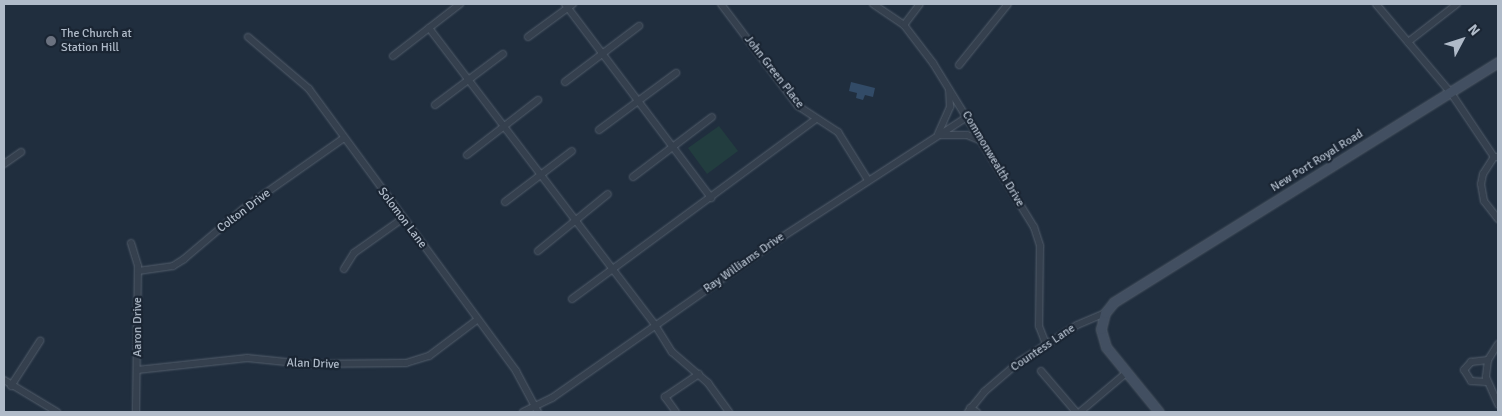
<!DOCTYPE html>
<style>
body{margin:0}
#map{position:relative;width:1502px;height:416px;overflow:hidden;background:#202e3e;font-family:Signika,sans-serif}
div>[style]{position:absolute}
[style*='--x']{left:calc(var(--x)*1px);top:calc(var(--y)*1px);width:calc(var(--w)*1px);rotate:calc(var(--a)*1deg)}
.green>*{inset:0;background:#223d3f}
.water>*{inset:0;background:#324b67}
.roads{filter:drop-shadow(0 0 1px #535e6c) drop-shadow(0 0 1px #535e6c)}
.minor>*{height:6px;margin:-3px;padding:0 3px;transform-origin:3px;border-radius:3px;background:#35404e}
.secondary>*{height:9px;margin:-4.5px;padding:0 4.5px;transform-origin:4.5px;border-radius:4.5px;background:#424f61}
.dots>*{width:14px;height:14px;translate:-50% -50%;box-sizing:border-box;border:2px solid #1a2533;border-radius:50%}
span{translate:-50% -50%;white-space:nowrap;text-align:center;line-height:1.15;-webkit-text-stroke:4.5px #1a2533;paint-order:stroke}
.poi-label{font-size:12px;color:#b0bbc9}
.left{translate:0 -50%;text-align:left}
.street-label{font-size:12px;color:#b0bbc9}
.frame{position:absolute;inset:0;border:5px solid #b0bbc9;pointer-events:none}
.north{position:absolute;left:1437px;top:15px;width:50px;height:50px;-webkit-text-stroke:4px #1a2533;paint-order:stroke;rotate:50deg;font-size:14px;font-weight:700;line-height:20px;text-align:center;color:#b0bbc9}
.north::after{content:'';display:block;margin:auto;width:18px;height:22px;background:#b0bbc9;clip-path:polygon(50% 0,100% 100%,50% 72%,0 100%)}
</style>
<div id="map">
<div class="green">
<i style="clip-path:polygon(719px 126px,738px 151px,707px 174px,688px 148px)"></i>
</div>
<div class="water">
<i style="clip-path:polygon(851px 82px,875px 88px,873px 97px,865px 95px,863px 100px,856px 98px,857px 93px,849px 91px)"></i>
</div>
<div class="roads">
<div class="minor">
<i style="--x:565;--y:4;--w:243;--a:53"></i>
<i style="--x:721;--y:4;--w:128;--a:53"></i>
<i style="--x:798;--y:106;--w:48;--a:33"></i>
<i style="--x:838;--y:132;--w:57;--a:58"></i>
<i style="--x:873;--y:4;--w:37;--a:34"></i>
<i style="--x:904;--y:25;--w:48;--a:52.7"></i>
<i style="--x:933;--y:63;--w:193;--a:58.4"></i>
<i style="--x:1034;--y:227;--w:20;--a:72"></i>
<i style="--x:1040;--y:246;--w:80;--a:90.7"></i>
<i style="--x:1039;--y:326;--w:19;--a:69"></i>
<i style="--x:1376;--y:4;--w:116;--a:49.9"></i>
<i style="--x:1451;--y:93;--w:77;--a:56.1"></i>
<i style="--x:1494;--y:157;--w:4;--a:0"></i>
<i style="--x:904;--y:25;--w:26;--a:-53"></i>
<i style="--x:429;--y:28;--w:373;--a:52.7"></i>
<i style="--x:655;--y:325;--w:32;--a:58"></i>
<i style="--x:672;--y:352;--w:48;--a:40.7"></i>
<i style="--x:708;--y:383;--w:36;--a:54"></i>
<i style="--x:248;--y:37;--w:80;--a:40.4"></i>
<i style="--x:309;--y:89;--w:350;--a:53.7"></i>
<i style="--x:516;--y:371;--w:47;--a:61.8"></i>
<i style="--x:528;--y:37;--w:56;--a:-36.3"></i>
<i style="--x:1408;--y:42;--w:62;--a:-37.8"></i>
<i style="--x:393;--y:56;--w:85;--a:-37.8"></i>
<i style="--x:959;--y:65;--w:78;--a:-51.2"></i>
<i style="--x:565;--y:82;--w:93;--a:-37.1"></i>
<i style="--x:435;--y:105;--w:85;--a:-36.9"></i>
<i style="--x:599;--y:130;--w:96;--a:-36.5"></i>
<i style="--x:938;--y:134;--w:30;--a:-66"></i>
<i style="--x:950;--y:107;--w:17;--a:-93"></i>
<i style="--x:941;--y:135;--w:26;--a:0"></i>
<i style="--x:967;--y:135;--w:16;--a:22"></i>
<i style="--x:467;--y:155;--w:90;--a:-37.8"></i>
<i style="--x:1494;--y:157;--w:20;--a:123"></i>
<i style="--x:1483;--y:174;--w:10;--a:101"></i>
<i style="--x:1481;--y:184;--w:17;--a:80"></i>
<i style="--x:1484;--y:201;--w:23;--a:52"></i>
<i style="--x:4;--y:164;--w:21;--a:-35"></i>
<i style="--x:633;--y:177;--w:99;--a:-37.2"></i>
<i style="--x:505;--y:202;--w:84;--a:-37.3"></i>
<i style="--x:131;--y:243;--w:24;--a:73"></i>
<i style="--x:138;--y:266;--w:146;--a:90.8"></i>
<i style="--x:538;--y:251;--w:90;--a:-39.2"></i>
<i style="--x:344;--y:269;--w:19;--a:-58"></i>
<i style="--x:354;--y:253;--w:59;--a:-35.3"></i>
<i style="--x:138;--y:271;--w:35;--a:-8"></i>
<i style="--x:173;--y:266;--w:13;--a:-32"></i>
<i style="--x:184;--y:259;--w:77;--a:-40.3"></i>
<i style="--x:243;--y:209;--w:123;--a:-35.1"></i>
<i style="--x:572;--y:299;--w:303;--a:-36.4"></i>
<i style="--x:1498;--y:344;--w:19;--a:122"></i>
<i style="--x:1488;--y:360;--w:17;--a:97"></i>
<i style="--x:1486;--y:377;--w:30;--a:66"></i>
<i style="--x:137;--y:370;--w:111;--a:-6.2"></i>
<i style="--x:247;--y:358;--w:59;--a:5.8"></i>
<i style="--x:306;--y:364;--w:100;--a:-0.6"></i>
<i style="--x:406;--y:363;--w:24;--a:-17"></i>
<i style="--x:429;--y:356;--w:60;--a:-36.9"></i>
<i style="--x:1041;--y:371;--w:54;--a:49.5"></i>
<i style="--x:4;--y:380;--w:62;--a:31.1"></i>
<i style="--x:1487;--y:382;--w:16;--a:-176"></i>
<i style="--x:1471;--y:381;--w:13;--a:-122"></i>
<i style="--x:1464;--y:370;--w:11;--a:-49"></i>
<i style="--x:1471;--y:362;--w:17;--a:-7"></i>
<i style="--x:11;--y:386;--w:54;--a:-57.2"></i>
<i style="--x:970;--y:408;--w:8;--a:30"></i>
<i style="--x:523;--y:412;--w:32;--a:-26"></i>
<i style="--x:552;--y:398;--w:274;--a:-35"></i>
<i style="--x:776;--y:241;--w:228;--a:-33"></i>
<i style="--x:676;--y:412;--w:19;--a:-126"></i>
<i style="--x:665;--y:397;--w:41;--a:-34.1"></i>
<i style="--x:968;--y:412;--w:26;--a:-51"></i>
<i style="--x:984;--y:392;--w:48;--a:-40.7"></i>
<i style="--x:1020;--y:361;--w:67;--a:-32.3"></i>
<i style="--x:1077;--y:325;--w:30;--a:-23"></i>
<i style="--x:1080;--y:412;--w:60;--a:-40.3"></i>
</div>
<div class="secondary">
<i style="--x:1159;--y:412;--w:84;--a:-129.2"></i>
<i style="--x:1106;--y:347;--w:19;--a:-106"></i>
<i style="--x:1101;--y:329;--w:16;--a:-76"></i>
<i style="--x:1105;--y:313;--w:14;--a:-51"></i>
<i style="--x:1114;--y:302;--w:453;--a:-32"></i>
</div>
</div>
<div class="dots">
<i style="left:51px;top:41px;background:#6b7280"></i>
</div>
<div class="poi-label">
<span class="left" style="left:61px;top:41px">The Church at<br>Station Hill</span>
</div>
<div class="street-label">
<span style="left:774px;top:72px;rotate:52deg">John Green Place</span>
<span style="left:993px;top:159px;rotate:59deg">Commonwealth Drive</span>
<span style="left:1317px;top:161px;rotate:-32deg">New Port Royal Road</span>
<span style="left:244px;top:211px;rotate:-37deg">Colton Drive</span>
<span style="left:402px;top:218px;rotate:53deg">Solomon Lane</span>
<span style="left:744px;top:263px;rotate:-35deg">Ray Williams Drive</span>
<span style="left:138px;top:327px;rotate:-90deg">Aaron Drive</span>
<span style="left:1043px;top:348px;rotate:-34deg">Countess Lane</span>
<span style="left:313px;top:364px;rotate:2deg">Alan Drive</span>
</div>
<div class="frame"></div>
<div class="north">N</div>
</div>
